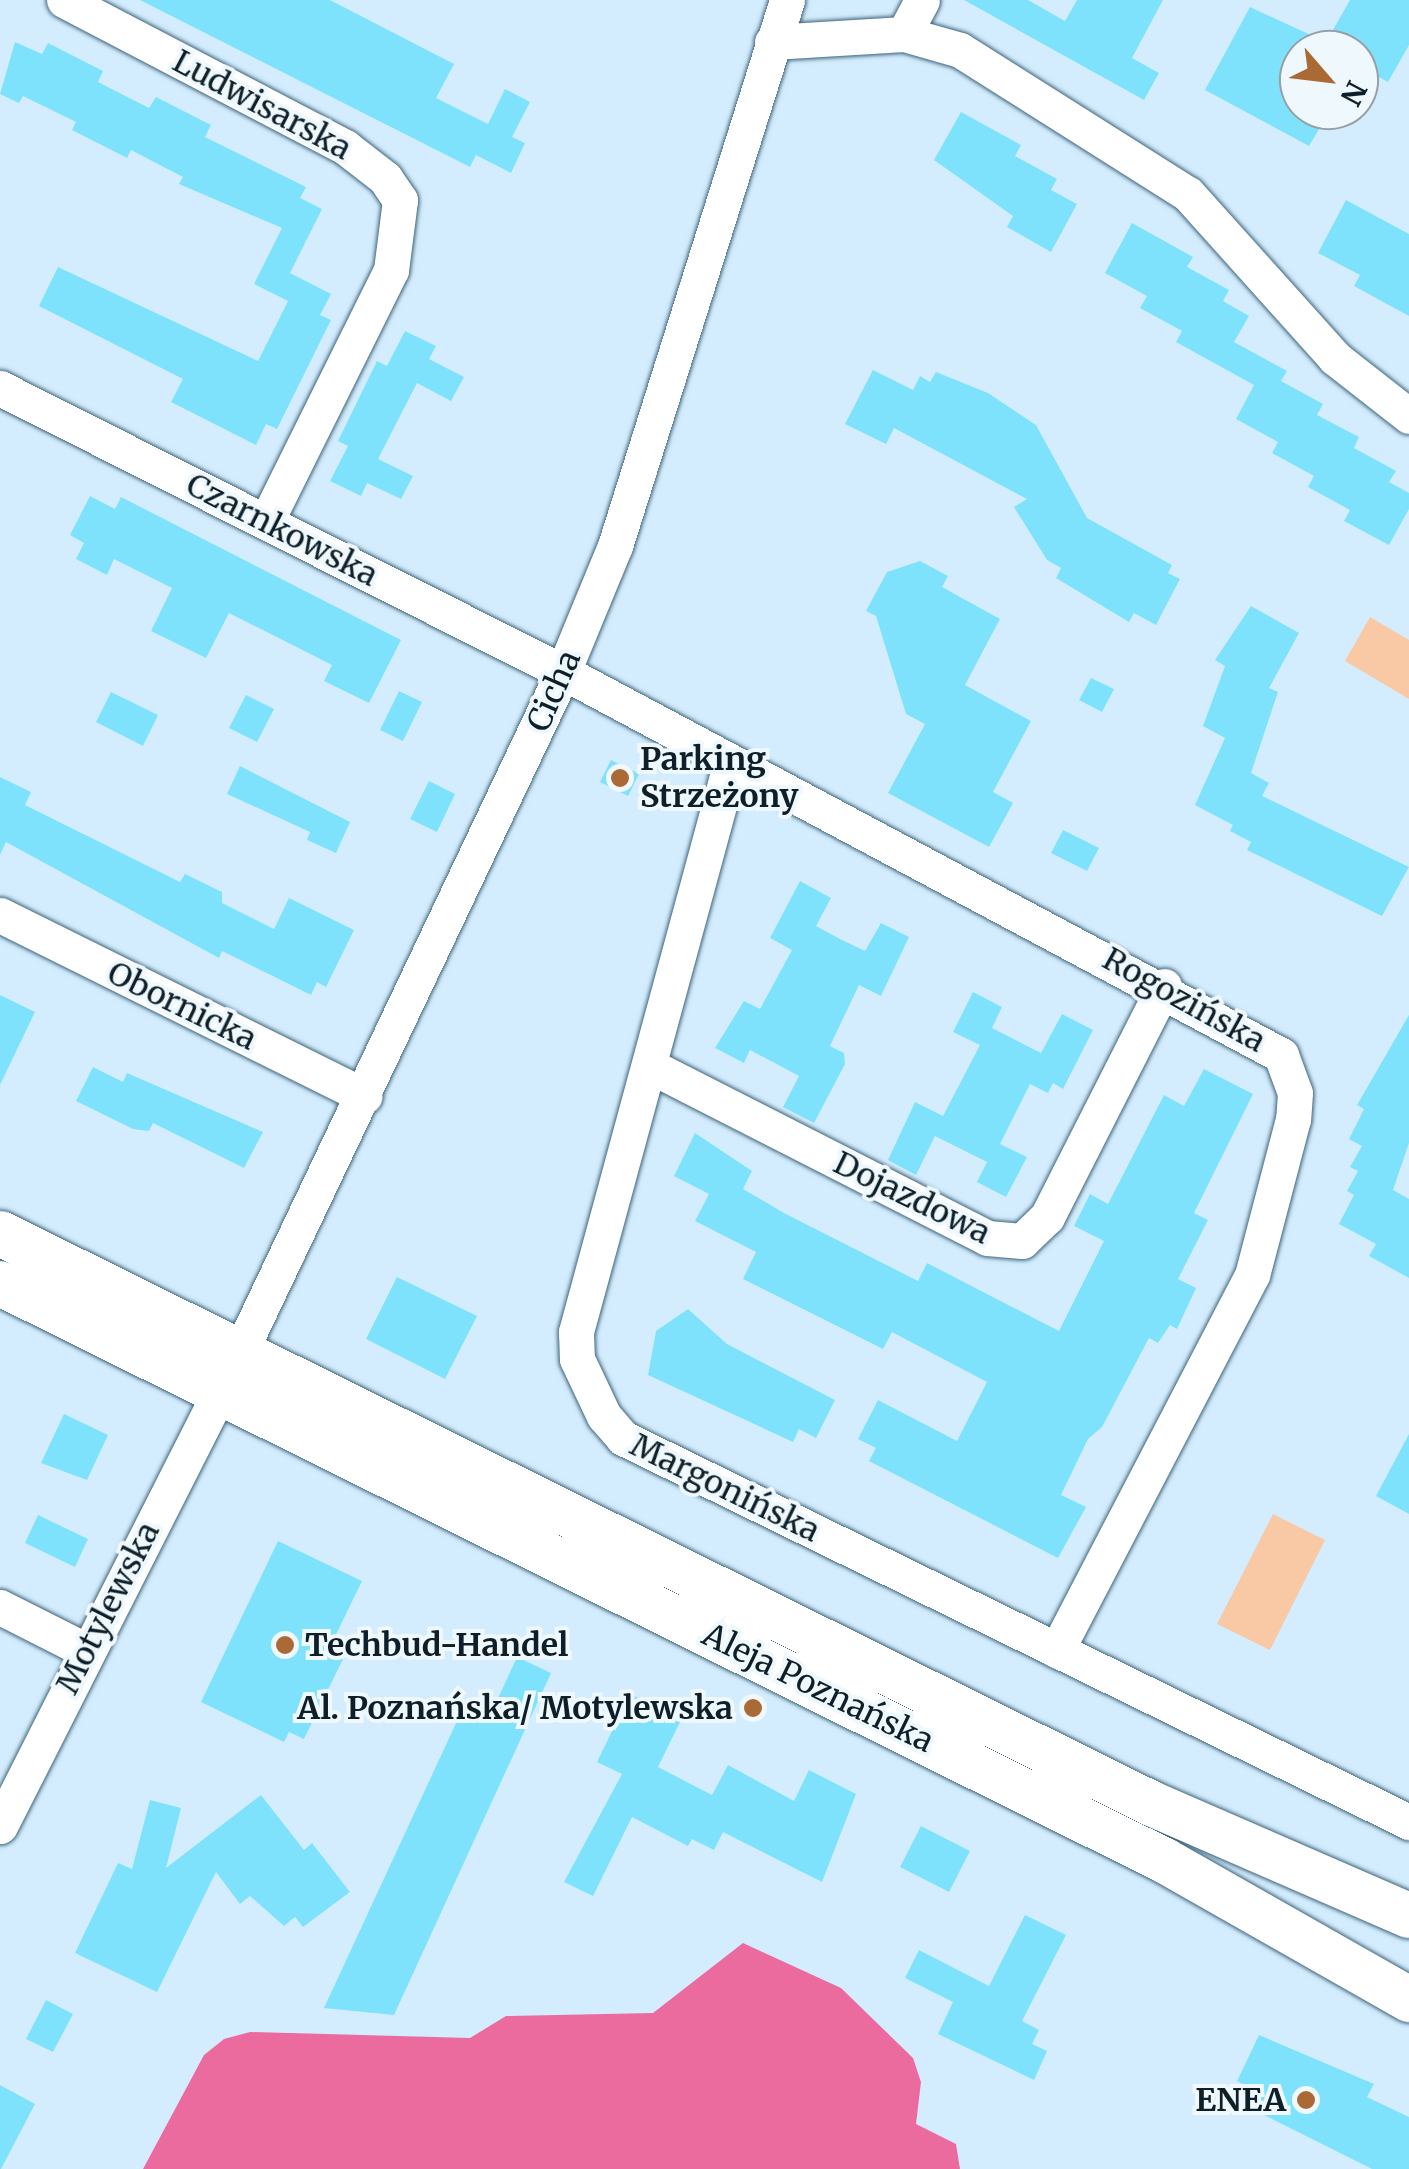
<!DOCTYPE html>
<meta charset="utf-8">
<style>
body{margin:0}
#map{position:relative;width:1409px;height:2169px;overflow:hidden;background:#d4edfe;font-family:Merriweather,serif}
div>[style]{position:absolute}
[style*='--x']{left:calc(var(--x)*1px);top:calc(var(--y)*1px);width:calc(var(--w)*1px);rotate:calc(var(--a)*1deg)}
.green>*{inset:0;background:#f9c8a4}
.water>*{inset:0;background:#ec6b9f}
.building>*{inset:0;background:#7ee2fd}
.roads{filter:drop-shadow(0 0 2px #3d647c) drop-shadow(0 0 2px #3d647c)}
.minor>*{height:35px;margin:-17.5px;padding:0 17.5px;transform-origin:17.5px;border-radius:17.5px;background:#fff}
.major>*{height:45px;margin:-22.5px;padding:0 22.5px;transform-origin:22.5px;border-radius:22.5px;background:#fff}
.dots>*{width:28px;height:28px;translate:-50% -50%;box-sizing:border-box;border:5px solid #eff8fd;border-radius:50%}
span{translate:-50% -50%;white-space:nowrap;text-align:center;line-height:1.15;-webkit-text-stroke:8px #eff8fd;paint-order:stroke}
.street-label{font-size:32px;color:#0f1f29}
.poi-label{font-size:32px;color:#0f1f29;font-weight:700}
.left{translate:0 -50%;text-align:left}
.right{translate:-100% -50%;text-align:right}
.north{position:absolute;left:1279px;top:30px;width:100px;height:100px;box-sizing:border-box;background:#eff8fd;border:2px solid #95a1a8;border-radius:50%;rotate:118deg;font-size:28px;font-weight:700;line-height:40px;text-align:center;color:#0f1f29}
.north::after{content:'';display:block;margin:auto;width:35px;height:45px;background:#ab6935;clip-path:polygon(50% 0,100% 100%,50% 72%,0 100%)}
</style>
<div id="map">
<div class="green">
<i style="clip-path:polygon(1370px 617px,1409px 640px,1409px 699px,1345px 661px)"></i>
<i style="clip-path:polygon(1273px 1514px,1325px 1540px,1270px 1650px,1217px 1624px)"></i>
</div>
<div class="water">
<i style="clip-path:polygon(743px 1943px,841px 1988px,913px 2058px,921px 2082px,916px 2124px,956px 2144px,960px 2169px,143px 2169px,204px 2055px,224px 2039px,250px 2032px,470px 2038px,506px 2016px,653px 2013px)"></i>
</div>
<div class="building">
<i style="clip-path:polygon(140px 0,330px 0,454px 64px,436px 98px,488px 124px,505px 89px,530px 102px,512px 137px,525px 143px,511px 173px,476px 155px,470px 167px)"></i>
<i style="clip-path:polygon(964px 0,1028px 0,1065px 21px,1077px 0,1163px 0,1132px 58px,1159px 73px,1144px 100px)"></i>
<i style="clip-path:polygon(1350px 0,1409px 0,1409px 45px,1388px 82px,1359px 66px,1359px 50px,1299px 50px,1299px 75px,1287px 98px,1325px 119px,1309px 146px,1205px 90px,1250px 7px,1326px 42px)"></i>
<i style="clip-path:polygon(15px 42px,42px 54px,48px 43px,103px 71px,98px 82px,149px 108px,156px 97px,211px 125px,205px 137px,306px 187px,300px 198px,322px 209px,290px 273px,331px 294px,320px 315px,331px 320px,277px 429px,266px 424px,256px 445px,171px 402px,183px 379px,39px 306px,58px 267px,258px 361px,288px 301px,254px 284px,282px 228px,179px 184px,183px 177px,131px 150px,127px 158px,72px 130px,76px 122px,23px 96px,19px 103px,0 94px)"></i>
<i style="clip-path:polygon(961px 112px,1021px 145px,1015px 156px,1057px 179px,1051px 190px,1077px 204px,1051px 252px,1007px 227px,1013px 216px,934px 160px)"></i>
<i style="clip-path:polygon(1346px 200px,1409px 234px,1409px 316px,1354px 286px,1360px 275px,1318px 253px)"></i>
<i style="clip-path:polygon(1132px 223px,1193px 257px,1187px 267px,1229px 290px,1223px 301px,1249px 316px,1234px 342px,1287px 371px,1281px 381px,1323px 404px,1317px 415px,1359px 437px,1354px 448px,1396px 471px,1389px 482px,1409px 493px,1409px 509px,1389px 545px,1344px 521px,1350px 510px,1308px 487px,1314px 476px,1272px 453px,1278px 442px,1236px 419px,1254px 385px,1176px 342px,1182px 331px,1140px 308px,1147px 296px,1105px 273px)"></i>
<i style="clip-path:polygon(405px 331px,436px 346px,429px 359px,464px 377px,451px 401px,417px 383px,398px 420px,378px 459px,413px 476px,401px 499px,367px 483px,361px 496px,330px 481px,348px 446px,338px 441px,377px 361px,387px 366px)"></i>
<i style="clip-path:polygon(873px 370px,913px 390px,920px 376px,930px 382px,936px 372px,988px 393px,1036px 425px,1087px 518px,1172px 565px,1168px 573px,1180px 579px,1156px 625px,1134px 613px,1129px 622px,1056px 578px,1061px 568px,1047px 560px,1014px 507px,1027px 499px,894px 428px,886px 444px,845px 424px)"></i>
<i style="clip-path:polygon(90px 496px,115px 509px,121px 497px,401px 640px,369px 703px,324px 681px,332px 665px,229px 613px,206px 658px,151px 631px,172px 588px,114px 559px,107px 575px,76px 559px,84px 543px,70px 535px)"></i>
<i style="clip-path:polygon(920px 561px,948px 576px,942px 587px,1000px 619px,965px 685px,1031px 721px,993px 792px,1013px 803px,989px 847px,888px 793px,925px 724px,906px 714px,876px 616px,866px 611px,887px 572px)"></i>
<i style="clip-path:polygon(1251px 606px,1299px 633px,1269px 688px,1278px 692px,1251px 773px,1269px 783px,1262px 796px,1409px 867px,1382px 916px,1247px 850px,1251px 842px,1230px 831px,1233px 825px,1195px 805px,1225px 738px,1203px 726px,1225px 666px,1215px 660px)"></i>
<i style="clip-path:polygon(1091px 678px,1114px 689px,1102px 712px,1079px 700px)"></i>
<i style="clip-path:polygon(399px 691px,422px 702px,403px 741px,380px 730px)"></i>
<i style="clip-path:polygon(111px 692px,158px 715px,143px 746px,96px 722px)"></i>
<i style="clip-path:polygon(246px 695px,274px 709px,257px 742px,229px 728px)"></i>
<i style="clip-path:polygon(611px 760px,639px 774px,628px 796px,600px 782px)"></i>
<i style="clip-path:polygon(240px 766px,350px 822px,336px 853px,307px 840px,310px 832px,227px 794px)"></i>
<i style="clip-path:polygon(0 777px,31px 792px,25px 805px,180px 882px,185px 874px,222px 892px,222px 903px,274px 929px,289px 898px,354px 930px,326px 987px,317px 982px,311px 995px,222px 951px,219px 958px,6px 842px,0 855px)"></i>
<i style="clip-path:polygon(429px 781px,455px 794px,437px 832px,410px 819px)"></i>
<i style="clip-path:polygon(1063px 830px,1099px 848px,1087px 871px,1051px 853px)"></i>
<i style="clip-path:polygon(800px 881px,831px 898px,816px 926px,840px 939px,865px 951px,881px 923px,909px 937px,881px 996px,859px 985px,830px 1046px,844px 1053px,845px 1064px,814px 1123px,783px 1107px,799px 1076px,750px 1050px,744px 1063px,715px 1048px,744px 1001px,760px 1009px,792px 950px,770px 938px)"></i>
<i style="clip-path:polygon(973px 992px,1002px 1007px,992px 1028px,1041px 1053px,1062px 1014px,1093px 1030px,1063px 1089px,1053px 1083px,1048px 1093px,1030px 1084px,1000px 1144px,1027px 1157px,1006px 1197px,977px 1182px,987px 1162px,935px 1136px,916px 1175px,888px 1160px,915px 1102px,943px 1116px,980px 1045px,953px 1032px)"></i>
<i style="clip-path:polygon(0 995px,35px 1012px,0 1085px)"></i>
<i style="clip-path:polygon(1409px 1015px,1409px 1143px,1393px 1190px,1409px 1199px,1409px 1278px,1369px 1256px,1376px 1244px,1339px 1224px,1354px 1195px,1347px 1191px,1358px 1171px,1350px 1167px,1362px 1146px,1349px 1139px,1364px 1109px,1357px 1105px)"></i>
<i style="clip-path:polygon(93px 1067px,123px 1082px,127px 1073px,263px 1132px,244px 1168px,153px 1123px,149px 1131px,133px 1129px,76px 1101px)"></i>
<i style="clip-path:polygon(1204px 1069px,1253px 1094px,1194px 1213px,1208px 1220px,1178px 1279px,1196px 1288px,1177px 1329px,1170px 1325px,1158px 1343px,1149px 1338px,1102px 1427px,1088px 1439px,1061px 1495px,1086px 1507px,1058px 1558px,869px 1461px,876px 1448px,858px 1439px,878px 1400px,957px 1441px,987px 1382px,892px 1332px,883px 1349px,743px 1279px,756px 1252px,695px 1221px,709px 1194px,674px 1176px,695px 1133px,752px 1171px,743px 1189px,784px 1213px,918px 1281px,927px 1263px,1059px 1331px,1104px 1241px,1074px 1226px,1090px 1194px,1108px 1204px,1164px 1095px,1184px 1106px)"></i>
<i style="clip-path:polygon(397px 1277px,477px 1316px,445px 1379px,366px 1339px)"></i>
<i style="clip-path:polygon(688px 1309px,727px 1344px,835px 1400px,816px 1438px,799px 1429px,793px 1442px,648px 1375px,656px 1331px)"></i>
<i style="clip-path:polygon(64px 1414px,108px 1435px,87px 1480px,41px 1463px)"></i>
<i style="clip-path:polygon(1409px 1434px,1409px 1514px,1376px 1496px)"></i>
<i style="clip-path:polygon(38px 1515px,88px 1539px,75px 1567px,25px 1543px)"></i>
<i style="clip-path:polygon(278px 1541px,362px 1581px,328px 1651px,343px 1659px,304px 1739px,289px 1732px,284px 1742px,201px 1702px)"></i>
<i style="clip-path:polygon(517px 1657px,551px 1673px,394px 2015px,324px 2008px,463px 1708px,488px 1720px)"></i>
<i style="clip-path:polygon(630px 1694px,681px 1720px,658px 1767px,712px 1795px,728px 1765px,794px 1801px,809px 1770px,856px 1794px,822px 1882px,723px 1832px,714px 1850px,692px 1839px,688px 1846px,632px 1817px,593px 1896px,564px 1882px,622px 1774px,597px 1762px)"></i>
<i style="clip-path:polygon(261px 1795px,304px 1850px,312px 1843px,350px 1892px,303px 1927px,295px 1917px,284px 1926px,250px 1896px,240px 1904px,216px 1872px,157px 1992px,75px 1953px,118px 1863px,132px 1869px,150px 1800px,181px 1808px,166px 1868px)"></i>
<i style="clip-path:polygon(921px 1826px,970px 1851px,949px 1892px,900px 1867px)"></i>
<i style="clip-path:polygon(1025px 1915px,1066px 1935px,1022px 2021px,1039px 2030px,1032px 2044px,1047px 2051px,1034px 2080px,938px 2034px,953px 2002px,905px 1978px,919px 1950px,989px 1986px)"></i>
<i style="clip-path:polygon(46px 2000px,73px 2014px,53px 2052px,26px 2039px)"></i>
<i style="clip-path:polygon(1259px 2035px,1374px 2084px,1367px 2097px,1409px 2117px,1409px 2169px,1372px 2169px,1238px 2102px,1246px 2086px,1237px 2081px)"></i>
<i style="clip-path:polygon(0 2085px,35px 2104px,1px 2169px,0 2169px)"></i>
</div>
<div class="roads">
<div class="minor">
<i style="--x:64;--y:0;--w:317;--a:27.6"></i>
<i style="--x:345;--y:147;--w:51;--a:37.8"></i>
<i style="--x:385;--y:178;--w:27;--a:56"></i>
<i style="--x:400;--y:200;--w:71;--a:97.3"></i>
<i style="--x:391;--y:270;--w:281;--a:116.4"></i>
<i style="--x:904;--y:34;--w:58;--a:15.9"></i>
<i style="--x:960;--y:50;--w:270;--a:32.3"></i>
<i style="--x:1188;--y:194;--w:220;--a:48.1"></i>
<i style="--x:1335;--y:358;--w:94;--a:38.1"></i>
<i style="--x:772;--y:42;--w:132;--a:-3.5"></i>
<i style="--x:904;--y:34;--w:38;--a:-62"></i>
<i style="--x:0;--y:388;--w:631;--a:26.77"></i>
<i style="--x:563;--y:672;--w:814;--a:28.08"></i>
<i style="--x:1281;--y:1055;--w:40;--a:69.8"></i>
<i style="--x:1295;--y:1093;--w:26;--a:94"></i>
<i style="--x:1293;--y:1119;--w:161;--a:104.7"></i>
<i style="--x:1252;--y:1275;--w:423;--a:117.5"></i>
<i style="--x:730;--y:765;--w:588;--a:105.2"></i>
<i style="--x:576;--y:1332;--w:27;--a:88"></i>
<i style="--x:577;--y:1359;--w:63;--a:64.7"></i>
<i style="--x:604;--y:1416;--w:29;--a:49"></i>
<i style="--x:623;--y:1438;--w:875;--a:26.04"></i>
<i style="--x:0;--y:915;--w:407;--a:26.4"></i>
<i style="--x:650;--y:1066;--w:378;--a:27"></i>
<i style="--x:987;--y:1238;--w:35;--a:5"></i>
<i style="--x:1022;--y:1241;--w:35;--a:-44"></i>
<i style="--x:1047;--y:1217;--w:259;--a:-63.1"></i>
<i style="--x:0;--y:1607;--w:95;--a:26.8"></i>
<i style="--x:0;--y:1826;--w:534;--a:-63.15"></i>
<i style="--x:241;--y:1350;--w:751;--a:-64.6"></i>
<i style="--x:563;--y:672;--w:136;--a:-67.6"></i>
<i style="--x:615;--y:546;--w:572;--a:-72.51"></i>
</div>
<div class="major">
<i style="--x:0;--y:1233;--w:1284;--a:26.35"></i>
<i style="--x:1151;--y:1803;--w:281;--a:23.5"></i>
<i style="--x:0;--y:1283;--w:1299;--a:26.37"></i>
<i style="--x:1164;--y:1860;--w:282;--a:29.6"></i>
</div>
</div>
<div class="dots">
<i style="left:620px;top:778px;background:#ab6935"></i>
<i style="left:285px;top:1645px;background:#ab6935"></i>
<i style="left:753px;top:1708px;background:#ab6935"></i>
<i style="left:1306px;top:2100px;background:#ab6935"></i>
</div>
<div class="street-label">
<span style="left:262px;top:105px;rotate:28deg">Ludwisarska</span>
<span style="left:282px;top:530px;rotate:27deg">Czarnkowska</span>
<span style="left:554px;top:691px;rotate:-66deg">Cicha</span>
<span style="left:1184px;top:1000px;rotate:29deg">Rogozińska</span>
<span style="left:182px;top:1006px;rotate:26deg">Obornicka</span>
<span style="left:912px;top:1198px;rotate:26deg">Dojazdowa</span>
<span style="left:725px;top:1488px;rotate:26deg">Margonińska</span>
<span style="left:108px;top:1608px;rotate:-63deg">Motylewska</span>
<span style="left:818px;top:1688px;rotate:26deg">Aleja Poznańska</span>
</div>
<div class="poi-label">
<span class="left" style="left:640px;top:778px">Parking<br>Strzeżony</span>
<span class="left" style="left:305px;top:1645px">Techbud-Handel</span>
<span class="right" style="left:733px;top:1708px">Al. Poznańska/ Motylewska</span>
<span class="right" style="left:1286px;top:2100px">ENEA</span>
</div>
<div class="north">N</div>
</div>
